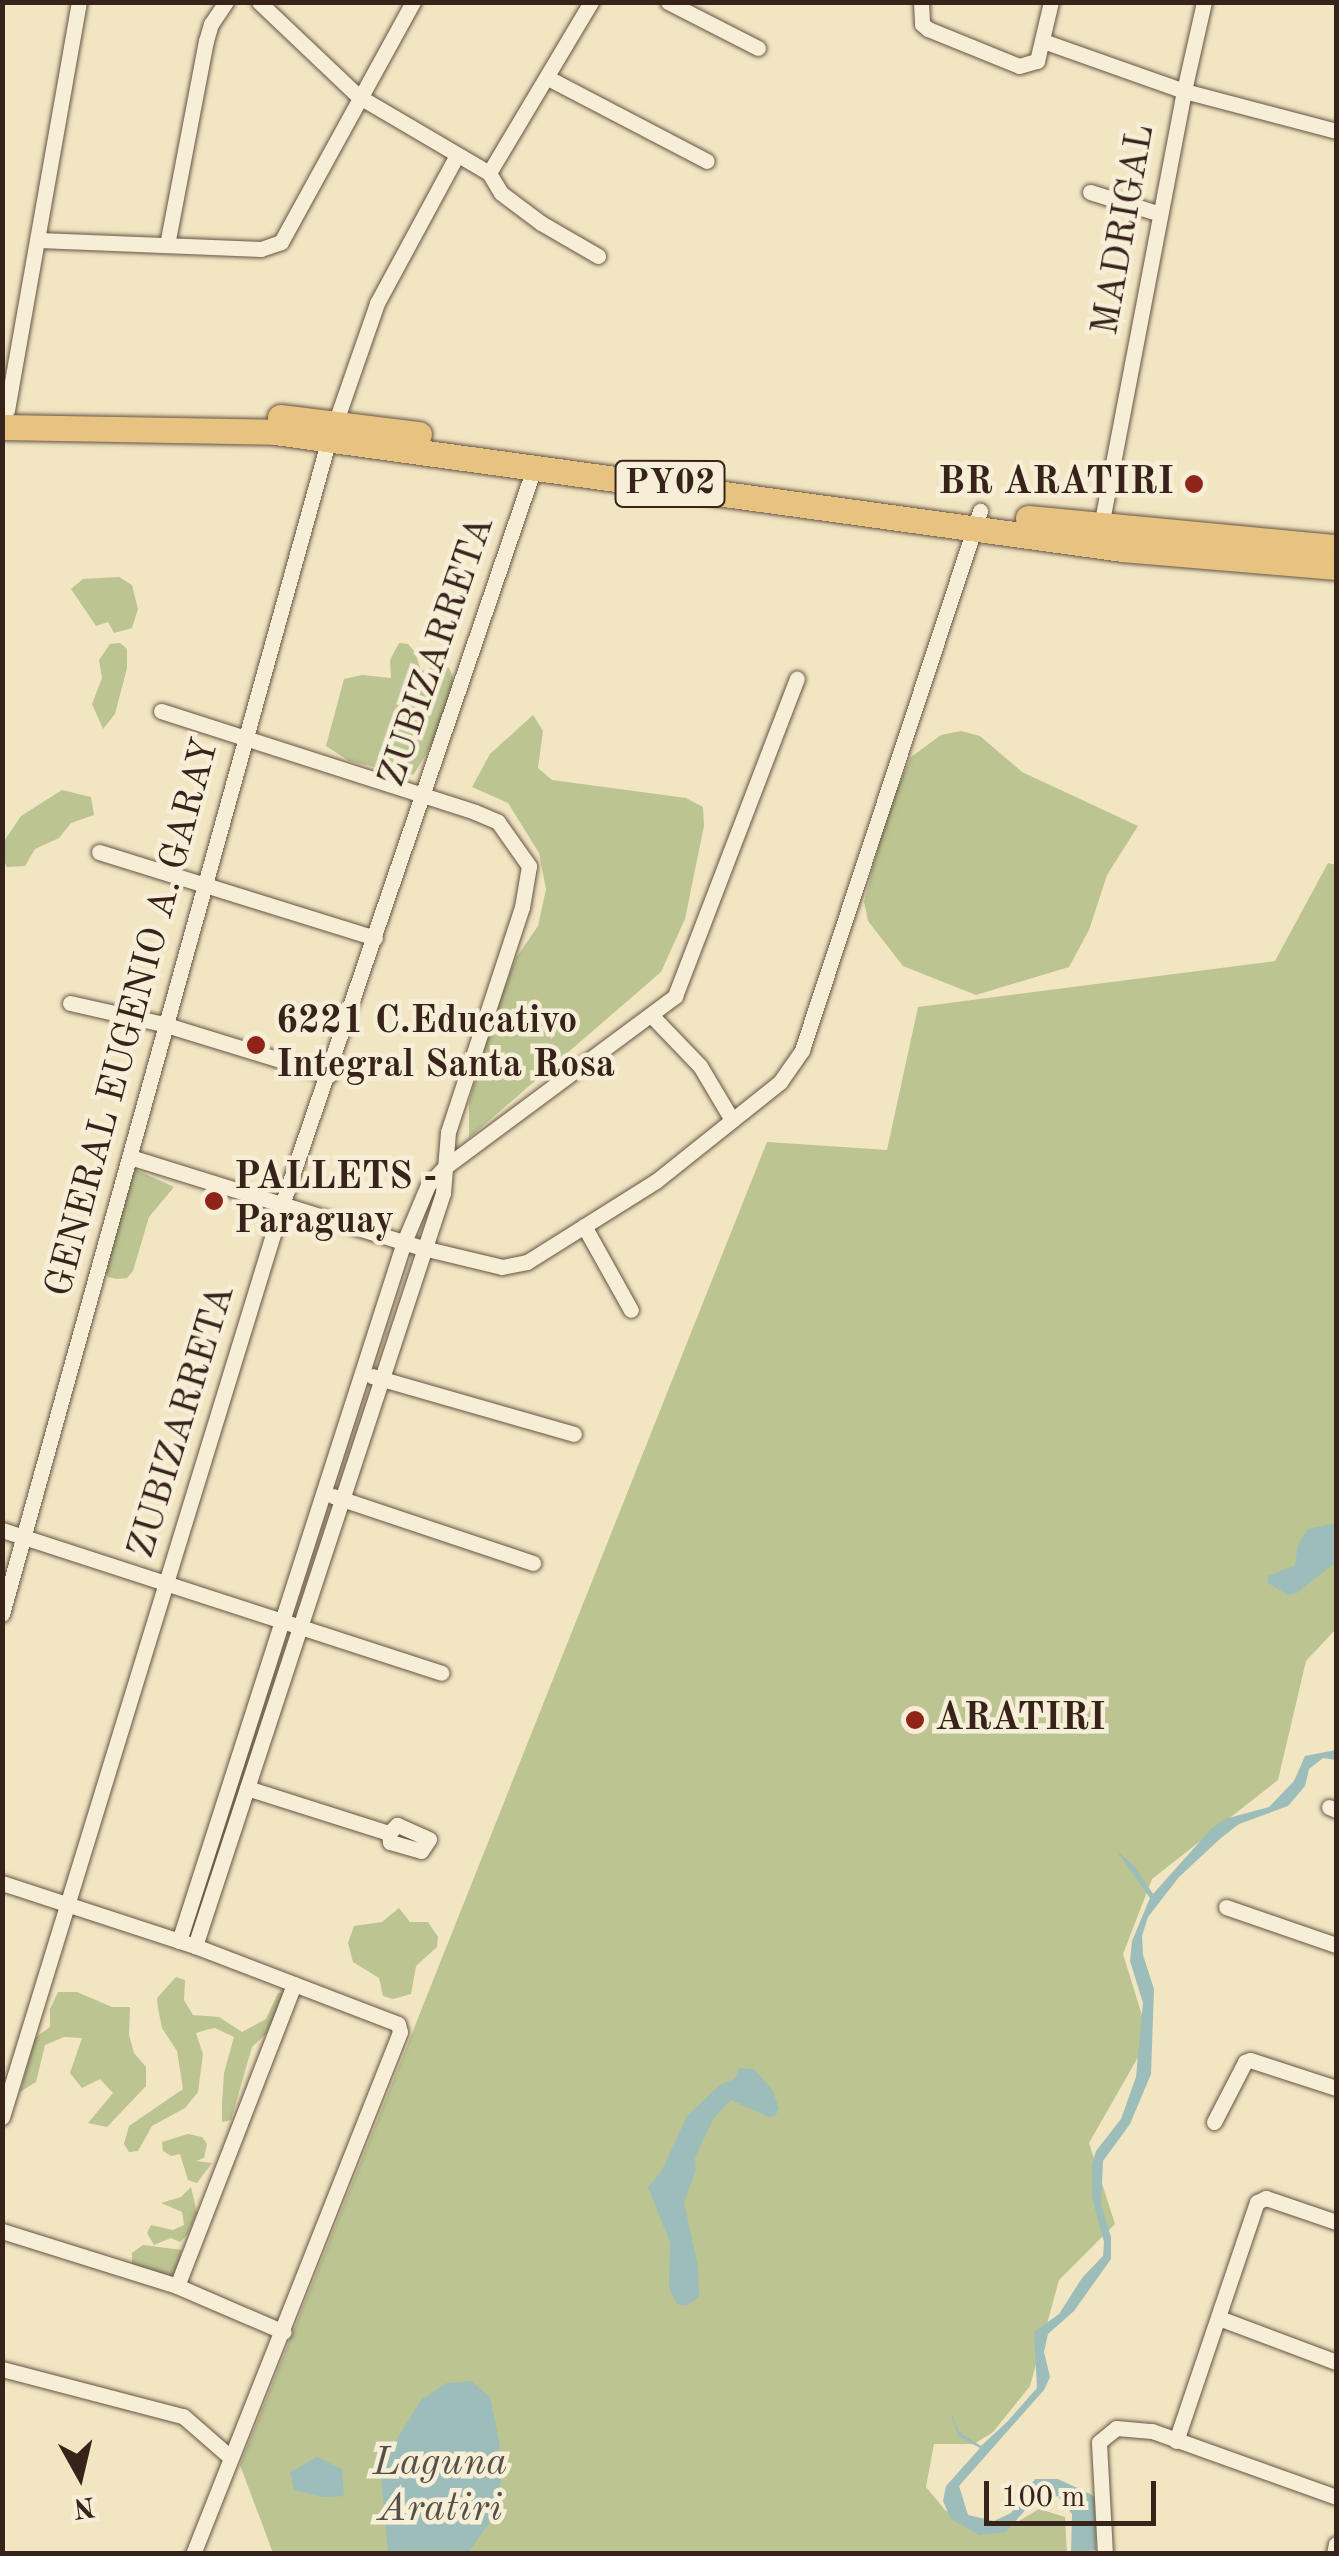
<!DOCTYPE html>
<style>
body{margin:0}
#map{position:relative;width:1339px;height:2556px;overflow:hidden;background:#f1e5c2;font-family:"Old Standard TT",serif}
div>[style]{position:absolute}
[style*='--x']{left:calc(var(--x)*1px);top:calc(var(--y)*1px);width:calc(var(--w)*1px);rotate:calc(var(--a)*1deg)}
.green>*{inset:0;background:#bcc492}
.water>*{inset:0;background:#9cbdba}
.roads{filter:drop-shadow(0 0 2px #665443) drop-shadow(0 0 2px #665443)}
.minor>*{height:15px;margin:-7.5px;padding:0 7.5px;transform-origin:7.5px;border-radius:7.5px;background:#f6eed7}
.highway>*{height:25px;margin:-12.5px;padding:0 12.5px;transform-origin:12.5px;border-radius:12.5px;background:#e8c281}
.dots>*{width:28px;height:28px;translate:-50% -50%;box-sizing:border-box;border:5px solid #f6eed7;border-radius:50%}
span{translate:-50% -50%;white-space:nowrap;text-align:center;line-height:1.15;-webkit-text-stroke:9px #f6eed7;paint-order:stroke}
.shield-label span{padding:2px 8px;background:#f6eed7;border:2px solid;border-radius:8px;-webkit-text-stroke-width:0}
.shield-label{font-size:35px;color:#372319;font-weight:700}
.street-label{font-size:38px;color:#372319}
.poi-label{font-size:38px;color:#372319;font-weight:700}
.right{translate:-100% -50%;text-align:right}
.left{translate:0 -50%;text-align:left}
.water-label{font-size:40px;color:#555149;font-style:italic}
.frame{position:absolute;inset:0;border:5px solid #372319;pointer-events:none}
.north{position:absolute;left:30px;top:2426px;width:100px;height:100px;-webkit-text-stroke:8px #f6eed7;paint-order:stroke;rotate:172deg;font-size:28px;font-weight:700;line-height:40px;text-align:center;color:#372319}
.north::after{content:'';display:block;margin:auto;width:35px;height:45px;background:#372319;clip-path:polygon(50% 0,100% 100%,50% 72%,0 100%)}
.scale{position:absolute;left:984px;top:2481px;width:172px;height:45px;box-sizing:border-box;border:5px solid #372319;border-top:0;padding-left:12px;font-size:30px;line-height:35px;white-space:nowrap;color:#372319;-webkit-text-stroke:8px #f6eed7;paint-order:stroke}
</style>
<div id="map">
<div class="green">
<i style="clip-path:polygon(119px 577px,132px 585px,138px 609px,132px 628px,114px 633px,108px 622px,96px 626px,71px 589px,83px 579px)"></i>
<i style="clip-path:polygon(120px 643px,127px 649px,127px 668px,115px 714px,103px 729px,92px 704px,102px 678px,99px 660px,110px 644px)"></i>
<i style="clip-path:polygon(399px 643px,408px 644px,415px 652px,421px 671px,440px 665px,449px 668px,453px 677px,450px 706px,439px 732px,414px 774px,406px 775px,349px 761px,326px 746px,344px 679px,362px 675px,391px 678px,390px 660px)"></i>
<i style="clip-path:polygon(533px 715px,543px 731px,538px 768px,552px 780px,686px 798px,703px 807px,704px 826px,685px 919px,661px 972px,469px 1138px,469px 1103px,489px 1029px,516px 958px,538px 926px,546px 889px,539px 853px,508px 803px,472px 787px,490px 754px)"></i>
<i style="clip-path:polygon(961px 731px,980px 736px,1022px 772px,1138px 826px,1107px 875px,1089px 930px,1069px 967px,976px 995px,903px 966px,868px 921px,864px 902px,888px 810px,911px 757px,941px 735px)"></i>
<i style="clip-path:polygon(62px 790px,91px 797px,94px 815px,71px 823px,59px 838px,35px 849px,25px 866px,7px 867px,3px 860px,5px 840px,21px 816px)"></i>
<i style="clip-path:polygon(1328px 863px,1336px 865px,1336px 1629px,1306px 1661px,1278px 1780px,1152px 1879px,1123px 1954px,1149px 2038px,1089px 2143px,1115px 2224px,1059px 2280px,1030px 2386px,993px 2432px,974px 2444px,934px 2444px,926px 2487px,946px 2511px,1009px 2527px,1039px 2509px,1065px 2517px,1067px 2553px,273px 2553px,240px 2465px,767px 1142px,887px 1150px,918px 1007px,1275px 961px)"></i>
<i style="clip-path:polygon(132px 1168px,174px 1187px,149px 1217px,133px 1271px,127px 1278px,117px 1279px,108px 1277px,105px 1268px,115px 1241px,118px 1195px,113px 1182px)"></i>
<i style="clip-path:polygon(399px 1908px,410px 1922px,428px 1922px,438px 1937px,437px 1947px,416px 1966px,411px 1994px,393px 1999px,383px 1996px,379px 1978px,353px 1962px,348px 1943px,354px 1926px,382px 1922px)"></i>
<i style="clip-path:polygon(176px 1977px,185px 1980px,184px 2000px,193px 2015px,219px 2017px,242px 2032px,266px 2019px,278px 1993px,287px 1991px,266px 2034px,252px 2047px,231px 2120px,222px 2122px,222px 2104px,224px 2073px,234px 2037px,215px 2028px,206px 2030px,196px 2033px,203px 2054px,198px 2092px,185px 2108px,152px 2126px,138px 2151px,129px 2152px,124px 2144px,129px 2126px,183px 2089px,177px 2051px,162px 2028px,158px 2008px,157px 1998px)"></i>
<i style="clip-path:polygon(58px 1992px,77px 1992px,112px 2007px,130px 2007px,129px 2035px,134px 2053px,146px 2067px,146px 2086px,107px 2127px,88px 2123px,113px 2093px,100px 2079px,82px 2088px,70px 2073px,82px 2038px,64px 2037px,45px 2045px,36px 2082px,20px 2092px,35px 2038px,50px 2027px,50px 2009px)"></i>
<i style="clip-path:polygon(188px 2134px,202px 2137px,207px 2144px,204px 2158px,196px 2161px,212px 2163px,197px 2183px,188px 2180px,180px 2154px,171px 2156px,163px 2151px,162px 2142px)"></i>
<i style="clip-path:polygon(191px 2187px,197px 2213px,187px 2235px,180px 2242px,171px 2238px,154px 2245px,147px 2233px,151px 2225px,173px 2230px,184px 2225px,182px 2212px,161px 2203px,181px 2197px)"></i>
<i style="clip-path:polygon(143px 2245px,182px 2250px,175px 2278px,132px 2266px,132px 2253px)"></i>
</div>
<div class="water">
<i style="clip-path:polygon(1336px 1523px,1336px 1562px,1297px 1593px,1288px 1595px,1268px 1583px,1268px 1576px,1295px 1565px,1298px 1544px,1308px 1529px)"></i>
<i style="clip-path:polygon(1336px 1750px,1336px 1760px,1323px 1758px,1309px 1769px,1305px 1786px,1288px 1806px,1239px 1824px,1221px 1838px,1179px 1877px,1148px 1917px,1142px 1936px,1143px 1955px,1154px 1989px,1151px 2074px,1130px 2124px,1103px 2161px,1101px 2204px,1111px 2237px,1111px 2259px,1074px 2311px,1048px 2334px,1044px 2352px,1050px 2377px,1044px 2390px,959px 2486px,968px 2515px,994px 2521px,1011px 2513px,1035px 2479px,1058px 2479px,1090px 2494px,1095px 2497px,1096px 2550px,1071px 2553px,1072px 2514px,1058px 2496px,1033px 2501px,1006px 2532px,979px 2535px,951px 2519px,943px 2501px,946px 2486px,980px 2448px,958px 2436px,950px 2411px,959px 2432px,981px 2446px,1007px 2422px,1037px 2388px,1034px 2332px,1059px 2314px,1082px 2278px,1103px 2256px,1104px 2242px,1092px 2197px,1092px 2165px,1096px 2151px,1121px 2119px,1136px 2077px,1143px 2003px,1130px 1961px,1132px 1941px,1150px 1898px,1116px 1850px,1135px 1867px,1153px 1894px,1212px 1828px,1225px 1819px,1269px 1807px,1294px 1781px,1305px 1756px)"></i>
<i style="clip-path:polygon(740px 2068px,754px 2069px,773px 2091px,779px 2109px,775px 2116px,769px 2117px,731px 2100px,713px 2119px,695px 2158px,696px 2170px,684px 2202px,698px 2267px,699px 2297px,686px 2306px,677px 2304px,669px 2288px,670px 2242px,648px 2187px,661px 2172px,687px 2116px,720px 2085px,734px 2079px)"></i>
<i style="clip-path:polygon(471px 2381px,490px 2397px,499px 2440px,501px 2481px,495px 2515px,468px 2553px,388px 2553px,381px 2478px,395px 2442px,421px 2400px,447px 2383px)"></i>
<i style="clip-path:polygon(317px 2457px,342px 2469px,344px 2496px,322px 2497px,294px 2490px,290px 2472px)"></i>
</div>
<div class="roads">
<div class="minor">
<i style="--x:259;--y:2;--w:137;--a:43.5"></i>
<i style="--x:358;--y:96;--w:152;--a:30.4"></i>
<i style="--x:668;--y:2;--w:101;--a:27.1"></i>
<i style="--x:921;--y:2;--w:22;--a:87"></i>
<i style="--x:922;--y:24;--w:8;--a:40"></i>
<i style="--x:928;--y:29;--w:98;--a:22.1"></i>
<i style="--x:1019;--y:66;--w:19;--a:-16"></i>
<i style="--x:1037;--y:61;--w:61;--a:-76.7"></i>
<i style="--x:1204;--y:2;--w:91;--a:102.7"></i>
<i style="--x:1184;--y:91;--w:157;--a:14.7"></i>
<i style="--x:1043;--y:41;--w:150;--a:19.5"></i>
<i style="--x:1184;--y:91;--w:444;--a:100.8"></i>
<i style="--x:548;--y:78;--w:179;--a:27.6"></i>
<i style="--x:489;--y:173;--w:199;--a:-59.2"></i>
<i style="--x:489;--y:173;--w:23;--a:59"></i>
<i style="--x:501;--y:193;--w:50;--a:36.9"></i>
<i style="--x:541;--y:223;--w:66;--a:30.1"></i>
<i style="--x:1090;--y:192;--w:70;--a:17.4"></i>
<i style="--x:39;--y:240;--w:222;--a:2.3"></i>
<i style="--x:261;--y:249;--w:21;--a:-19"></i>
<i style="--x:281;--y:242;--w:274;--a:-61.2"></i>
<i style="--x:167;--y:245;--w:208;--a:-79.2"></i>
<i style="--x:206;--y:41;--w:18;--a:-74"></i>
<i style="--x:211;--y:24;--w:27;--a:-56"></i>
<i style="--x:7;--y:410;--w:414;--a:-80"></i>
<i style="--x:336;--y:421;--w:125;--a:-70.8"></i>
<i style="--x:377;--y:303;--w:166;--a:-61.6"></i>
<i style="--x:161;--y:711;--w:330;--a:17.8"></i>
<i style="--x:475;--y:812;--w:25;--a:23"></i>
<i style="--x:498;--y:822;--w:54;--a:54.8"></i>
<i style="--x:529;--y:866;--w:42;--a:99.7"></i>
<i style="--x:522;--y:907;--w:237;--a:108.2"></i>
<i style="--x:448;--y:1132;--w:61;--a:94.7"></i>
<i style="--x:443;--y:1193;--w:793;--a:108.23"></i>
<i style="--x:99;--y:852;--w:289;--a:17.3"></i>
<i style="--x:70;--y:1003;--w:95;--a:12.7"></i>
<i style="--x:163;--y:1024;--w:174;--a:17.1"></i>
<i style="--x:652;--y:1016;--w:69;--a:46.2"></i>
<i style="--x:700;--y:1066;--w:63;--a:59.3"></i>
<i style="--x:130;--y:1157;--w:307;--a:17.3"></i>
<i style="--x:423;--y:1248;--w:81;--a:13.5"></i>
<i style="--x:502;--y:1267;--w:25;--a:-11"></i>
<i style="--x:527;--y:1262;--w:152;--a:-32.1"></i>
<i style="--x:656;--y:1181;--w:159;--a:-38.6"></i>
<i style="--x:780;--y:1082;--w:39;--a:-55"></i>
<i style="--x:802;--y:1050;--w:568;--a:-71.72"></i>
<i style="--x:584;--y:1226;--w:96;--a:60.8"></i>
<i style="--x:372;--y:1376;--w:210;--a:16"></i>
<i style="--x:333;--y:1496;--w:211;--a:18.5"></i>
<i style="--x:2;--y:1530;--w:462;--a:18"></i>
<i style="--x:2;--y:1614;--w:1220;--a:-74.45"></i>
<i style="--x:247;--y:1788;--w:149;--a:17.6"></i>
<i style="--x:389;--y:1833;--w:9;--a:84"></i>
<i style="--x:390;--y:1842;--w:32;--a:16"></i>
<i style="--x:421;--y:1851;--w:14;--a:-56"></i>
<i style="--x:429;--y:1839;--w:35;--a:-156"></i>
<i style="--x:397;--y:1825;--w:11;--a:135"></i>
<i style="--x:1329;--y:1807;--w:8;--a:23"></i>
<i style="--x:2;--y:1883;--w:203;--a:18.1"></i>
<i style="--x:195;--y:1946;--w:217;--a:21"></i>
<i style="--x:398;--y:2024;--w:8;--a:76"></i>
<i style="--x:400;--y:2032;--w:562;--a:111.63"></i>
<i style="--x:1226;--y:1907;--w:116;--a:19.1"></i>
<i style="--x:179;--y:1941;--w:734;--a:-72.16"></i>
<i style="--x:404;--y:1242;--w:62;--a:-67.2"></i>
<i style="--x:428;--y:1185;--w:25;--a:-47"></i>
<i style="--x:445;--y:1167;--w:287;--a:-36.6"></i>
<i style="--x:675;--y:996;--w:340;--a:-69"></i>
<i style="--x:2;--y:2117;--w:954;--a:-72.93"></i>
<i style="--x:282;--y:1205;--w:782;--a:-71.12"></i>
<i style="--x:1214;--y:2122;--w:68;--a:-62.7"></i>
<i style="--x:1245;--y:2062;--w:5;--a:-22"></i>
<i style="--x:1250;--y:2060;--w:90;--a:18"></i>
<i style="--x:2;--y:2231;--w:183;--a:17.4"></i>
<i style="--x:177;--y:2286;--w:116;--a:23.3"></i>
<i style="--x:177;--y:2286;--w:324;--a:-68.8"></i>
<i style="--x:1219;--y:2318;--w:125;--a:20.6"></i>
<i style="--x:2;--y:2369;--w:187;--a:14.6"></i>
<i style="--x:183;--y:2416;--w:62;--a:41.1"></i>
<i style="--x:1176;--y:2441;--w:252;--a:-71.3"></i>
<i style="--x:1257;--y:2202;--w:10;--a:-24"></i>
<i style="--x:1266;--y:2198;--w:74;--a:18.9"></i>
<i style="--x:1105;--y:2554;--w:112;--a:-93.1"></i>
<i style="--x:1099;--y:2442;--w:22;--a:-39"></i>
<i style="--x:1116;--y:2428;--w:36;--a:5"></i>
<i style="--x:1152;--y:2431;--w:195;--a:19.7"></i>
<i style="--x:1334;--y:2554;--w:10;--a:-79"></i>
</div>
<div class="highway">
<i style="--x:280;--y:417;--w:140;--a:7"></i>
<i style="--x:2;--y:427;--w:273;--a:1"></i>
<i style="--x:275;--y:432;--w:855;--a:7.86"></i>
<i style="--x:1122;--y:549;--w:215;--a:4.8"></i>
<i style="--x:1028;--y:518;--w:309;--a:5.4"></i>
</div>
</div>
<div class="dots">
<i style="left:1194px;top:484px;background:#8f2418"></i>
<i style="left:256px;top:1045px;background:#8f2418"></i>
<i style="left:214px;top:1201px;background:#8f2418"></i>
<i style="left:915px;top:1720px;background:#8f2418"></i>
</div>
<div class="shield-label">
<span style="left:670px;top:484px">PY02</span>
</div>
<div class="street-label">
<span style="left:1125px;top:230px;rotate:-80deg">MADRIGAL</span>
<span style="left:438px;top:652px;rotate:-71deg">ZUBIZARRETA</span>
<span style="left:134px;top:1018px;rotate:-75deg">GENERAL EUGENIO A. GARAY</span>
<span style="left:183px;top:1422px;rotate:-73deg">ZUBIZARRETA</span>
</div>
<div class="poi-label">
<span class="right" style="left:1174px;top:484px">BR ARATIRI</span>
<span class="left" style="left:276px;top:1045px">6221 C.Educativo<br>Integral Santa Rosa</span>
<span class="left" style="left:234px;top:1201px">PALLETS -<br>Paraguay</span>
<span class="left" style="left:935px;top:1720px">ARATIRI</span>
</div>
<div class="water-label">
<span style="left:440px;top:2487px">Laguna<br>Aratiri</span>
</div>
<div class="frame"></div>
<div class="north">N</div>
<div class="scale">100 m</div>
</div>
